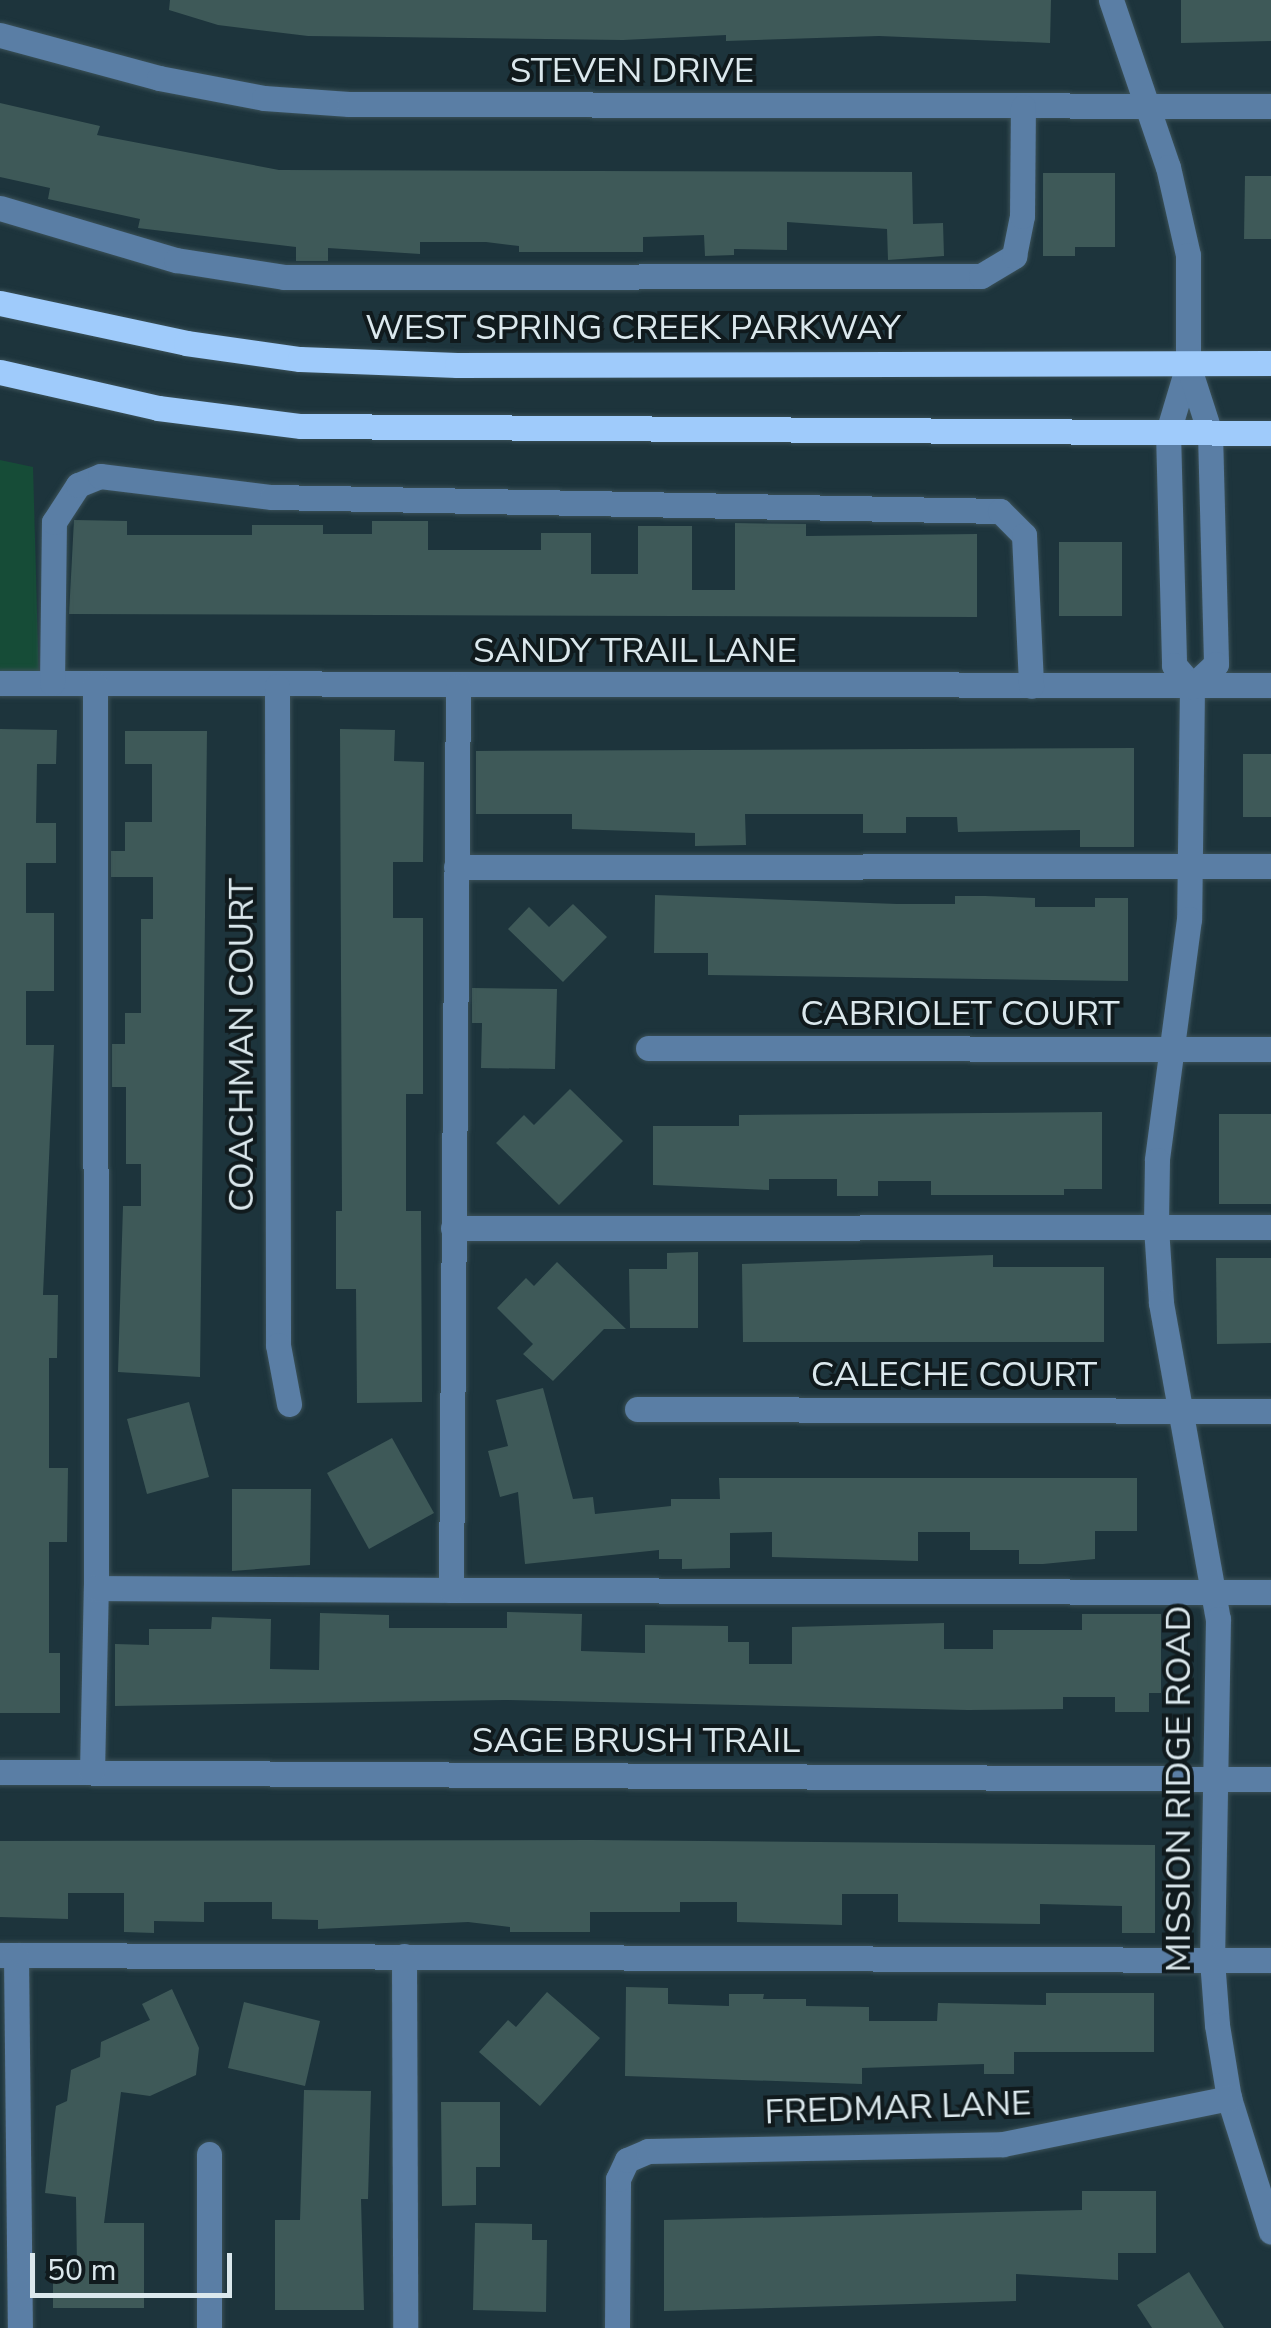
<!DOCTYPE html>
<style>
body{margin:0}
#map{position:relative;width:1271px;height:2328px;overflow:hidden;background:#1d343c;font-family:"Nunito Sans",sans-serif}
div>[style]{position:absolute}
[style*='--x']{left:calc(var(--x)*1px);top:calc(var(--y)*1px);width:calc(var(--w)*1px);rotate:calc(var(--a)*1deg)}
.green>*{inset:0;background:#164c37}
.building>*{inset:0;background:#3e5958}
.roads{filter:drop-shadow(0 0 2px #3b5158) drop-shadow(0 0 2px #3b5158)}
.minor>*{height:25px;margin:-12.5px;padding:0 12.5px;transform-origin:12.5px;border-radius:12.5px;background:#5a7ea5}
.major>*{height:25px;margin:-12.5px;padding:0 12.5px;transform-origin:12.5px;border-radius:12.5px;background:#9fcbfb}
span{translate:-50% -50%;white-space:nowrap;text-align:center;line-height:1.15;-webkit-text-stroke:8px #101a1d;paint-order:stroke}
.street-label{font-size:35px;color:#dbe8ed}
.scale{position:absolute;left:30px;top:2253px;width:202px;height:45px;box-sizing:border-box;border:5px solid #dbe8ed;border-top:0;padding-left:12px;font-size:30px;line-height:35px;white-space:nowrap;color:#dbe8ed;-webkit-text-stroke:8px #101a1d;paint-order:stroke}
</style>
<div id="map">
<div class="green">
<i style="clip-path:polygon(0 460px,33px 467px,39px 683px,0 683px)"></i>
</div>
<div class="building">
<i style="clip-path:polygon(170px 0,1051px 0,1050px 43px,879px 36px,726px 41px,726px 35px,623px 40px,308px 36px,218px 25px,169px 10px)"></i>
<i style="clip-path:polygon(1181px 0,1271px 0,1271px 41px,1181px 43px)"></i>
<i style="clip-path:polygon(0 103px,100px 126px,97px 135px,279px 170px,912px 172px,913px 224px,943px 223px,944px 256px,888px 260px,887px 229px,787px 222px,787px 250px,734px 249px,734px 255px,705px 256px,704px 235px,643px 237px,643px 252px,519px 252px,519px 246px,486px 242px,420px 242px,420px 254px,328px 248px,328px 261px,296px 261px,296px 247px,138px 228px,140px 219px,48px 199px,50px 188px,0 177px)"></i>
<i style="clip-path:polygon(1043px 173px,1115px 173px,1115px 247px,1075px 247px,1075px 256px,1043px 256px)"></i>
<i style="clip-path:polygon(1245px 176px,1271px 176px,1271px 239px,1244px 239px)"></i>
<i style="clip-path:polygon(74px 520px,127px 521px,127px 535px,252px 535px,252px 525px,323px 525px,323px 534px,372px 534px,372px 521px,428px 521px,428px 550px,541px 550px,541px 533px,591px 533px,591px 574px,638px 574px,638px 526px,692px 526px,692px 590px,735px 590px,735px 523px,806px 524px,806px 536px,977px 534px,977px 617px,69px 614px)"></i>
<i style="clip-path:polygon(1059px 542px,1122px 542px,1122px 616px,1059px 616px)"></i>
<i style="clip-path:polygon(0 729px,57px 730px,56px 764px,37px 764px,36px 823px,56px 823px,56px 863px,26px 863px,26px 913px,54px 913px,54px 991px,26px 991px,26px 1045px,54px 1045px,43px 1295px,58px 1295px,57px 1358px,49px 1358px,49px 1468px,68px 1468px,67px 1542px,49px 1542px,49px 1653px,60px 1653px,60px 1713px,0 1713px)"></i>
<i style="clip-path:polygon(340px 729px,395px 730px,394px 761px,424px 762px,423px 862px,393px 862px,393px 918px,423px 918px,423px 1094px,406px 1094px,406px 1211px,421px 1211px,422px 1402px,357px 1403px,356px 1289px,336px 1289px,336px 1211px,342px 1211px)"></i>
<i style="clip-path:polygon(125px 731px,207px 731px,200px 1377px,118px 1372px,123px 1206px,141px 1206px,141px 1164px,126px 1164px,126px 1087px,112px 1087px,112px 1044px,125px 1044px,125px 1013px,141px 1013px,141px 919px,153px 919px,153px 877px,111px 877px,111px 851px,125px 851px,125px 822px,152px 822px,152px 764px,125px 764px)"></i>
<i style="clip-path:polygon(1134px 748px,1134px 847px,1080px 847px,1080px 830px,958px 832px,957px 817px,906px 817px,906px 833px,863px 833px,863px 814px,745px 814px,746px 845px,695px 846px,695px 833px,572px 829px,572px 814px,476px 814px,476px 751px)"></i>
<i style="clip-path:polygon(1243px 754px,1271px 754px,1271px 817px,1243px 817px)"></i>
<i style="clip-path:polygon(655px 895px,897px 904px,955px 904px,955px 896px,985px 896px,1035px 898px,1035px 907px,1095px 907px,1095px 898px,1128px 898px,1128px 981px,708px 975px,708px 953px,654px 953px)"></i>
<i style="clip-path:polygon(573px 904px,607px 937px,563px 982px,508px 929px,529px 907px,549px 927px)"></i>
<i style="clip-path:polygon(472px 988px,557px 989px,555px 1069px,481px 1068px,482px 1023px,472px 1023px)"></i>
<i style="clip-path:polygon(570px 1089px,623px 1141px,559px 1205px,496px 1143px,524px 1115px,534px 1125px)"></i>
<i style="clip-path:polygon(1102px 1112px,1102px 1189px,1064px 1189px,1064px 1195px,931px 1195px,931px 1181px,878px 1181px,878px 1196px,837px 1196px,837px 1179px,769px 1179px,769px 1190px,653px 1185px,653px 1126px,739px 1126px,739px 1115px)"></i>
<i style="clip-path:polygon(1219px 1114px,1271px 1114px,1271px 1204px,1219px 1204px)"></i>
<i style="clip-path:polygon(698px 1252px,698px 1328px,630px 1328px,629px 1269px,667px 1269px,667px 1253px)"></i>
<i style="clip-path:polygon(993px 1255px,993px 1267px,1104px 1267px,1104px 1342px,743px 1342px,742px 1264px)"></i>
<i style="clip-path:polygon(1216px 1258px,1271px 1258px,1271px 1343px,1217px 1344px)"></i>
<i style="clip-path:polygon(557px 1262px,626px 1329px,604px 1329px,553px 1381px,523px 1354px,533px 1344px,497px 1308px,526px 1278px,534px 1286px)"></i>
<i style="clip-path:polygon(543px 1388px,573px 1499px,593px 1497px,595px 1514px,671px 1506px,671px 1499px,720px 1499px,719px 1478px,1137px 1478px,1137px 1531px,1095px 1531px,1095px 1559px,1043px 1564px,1019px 1564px,1019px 1550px,970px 1550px,970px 1532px,918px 1532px,918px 1561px,772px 1557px,772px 1532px,730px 1533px,730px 1568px,682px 1569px,682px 1559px,659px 1559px,659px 1550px,525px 1564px,518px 1492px,500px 1497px,488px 1451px,508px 1446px,496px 1400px)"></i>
<i style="clip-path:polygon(189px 1402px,209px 1477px,147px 1494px,127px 1419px)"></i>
<i style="clip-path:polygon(392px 1438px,434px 1513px,369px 1549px,327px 1473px)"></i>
<i style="clip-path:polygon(232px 1489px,311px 1489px,310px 1565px,232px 1571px)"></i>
<i style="clip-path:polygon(507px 1612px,582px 1614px,581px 1651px,645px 1653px,645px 1625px,728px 1626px,728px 1642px,749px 1642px,749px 1664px,792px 1664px,792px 1627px,944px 1623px,944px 1649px,993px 1649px,993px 1630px,1082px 1630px,1082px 1614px,1161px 1614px,1161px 1693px,1149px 1693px,1149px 1712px,1115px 1712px,1115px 1697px,1063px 1697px,1063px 1709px,968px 1710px,505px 1700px,115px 1706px,115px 1644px,149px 1645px,149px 1629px,211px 1629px,212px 1617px,271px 1619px,270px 1669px,319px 1670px,320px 1613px,389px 1615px,389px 1628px,507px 1628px)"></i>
<i style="clip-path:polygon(590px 1840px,1155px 1845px,1155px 1933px,1122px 1933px,1122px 1906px,1040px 1904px,1040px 1924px,898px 1922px,898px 1894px,842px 1894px,842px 1925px,737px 1922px,737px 1902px,680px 1902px,680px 1912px,590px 1912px,590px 1932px,510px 1932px,510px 1927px,468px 1922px,318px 1929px,318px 1920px,272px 1919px,272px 1902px,204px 1902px,204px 1922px,154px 1921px,154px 1933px,124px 1932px,124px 1893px,68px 1893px,68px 1919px,0 1917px,0 1841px)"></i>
<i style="clip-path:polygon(626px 1987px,668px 1988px,668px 2004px,729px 2006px,729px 1994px,764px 1994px,763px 1999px,806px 1999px,806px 2006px,869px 2007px,869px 2021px,937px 2021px,938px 2003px,1046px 2005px,1046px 1993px,1154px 1993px,1154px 2052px,1014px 2052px,1014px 2074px,984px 2074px,984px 2064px,862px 2068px,862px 2084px,625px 2076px)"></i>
<i style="clip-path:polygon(172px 1989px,199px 2048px,196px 2075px,150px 2096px,121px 2092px,104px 2223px,144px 2223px,144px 2308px,53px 2308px,53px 2268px,77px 2268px,76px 2197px,45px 2193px,56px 2106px,67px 2101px,71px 2070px,100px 2057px,101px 2042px,150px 2020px,142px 2004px)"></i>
<i style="clip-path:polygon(547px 1992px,600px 2038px,540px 2106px,479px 2052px,508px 2020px,516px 2027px)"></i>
<i style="clip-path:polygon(244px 2002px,320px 2021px,305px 2086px,228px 2068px)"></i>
<i style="clip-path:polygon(304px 2090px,371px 2091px,368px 2199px,361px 2199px,364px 2310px,275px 2310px,275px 2220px,300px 2220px)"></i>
<i style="clip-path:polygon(441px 2102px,500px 2102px,500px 2167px,476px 2167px,476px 2205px,442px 2206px)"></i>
<i style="clip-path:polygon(1082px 2191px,1156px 2191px,1156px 2253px,1118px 2253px,1118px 2280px,1016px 2274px,1016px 2301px,664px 2311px,664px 2220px,1082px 2210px)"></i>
<i style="clip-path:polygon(475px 2223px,532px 2224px,532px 2240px,547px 2240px,546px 2312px,473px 2310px)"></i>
<i style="clip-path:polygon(1189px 2272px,1224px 2328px,1152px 2328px,1137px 2305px)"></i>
</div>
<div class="roads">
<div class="minor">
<i style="--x:1111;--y:0;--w:176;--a:71.2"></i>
<i style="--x:1168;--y:167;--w:90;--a:77.2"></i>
<i style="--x:1188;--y:255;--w:110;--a:90"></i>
<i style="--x:1188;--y:365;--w:70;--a:106.6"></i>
<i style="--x:1168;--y:432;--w:233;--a:88.5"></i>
<i style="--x:1174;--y:665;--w:28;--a:49"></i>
<i style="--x:1192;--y:686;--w:233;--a:90.7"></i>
<i style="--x:1189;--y:919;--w:243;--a:97.6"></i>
<i style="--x:1157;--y:1160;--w:67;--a:90.9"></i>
<i style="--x:1156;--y:1227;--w:76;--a:86.2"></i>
<i style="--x:1161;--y:1303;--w:321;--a:79.8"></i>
<i style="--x:1218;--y:1619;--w:341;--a:91"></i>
<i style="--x:1212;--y:1960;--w:65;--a:85.6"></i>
<i style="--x:1217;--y:2025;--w:74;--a:80.7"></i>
<i style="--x:1229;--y:2098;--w:140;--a:72.6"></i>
<i style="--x:0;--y:35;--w:165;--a:15.1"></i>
<i style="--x:159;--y:78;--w:107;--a:10.8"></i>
<i style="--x:264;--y:98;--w:85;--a:4"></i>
<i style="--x:349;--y:104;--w:922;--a:0.12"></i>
<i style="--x:0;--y:208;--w:184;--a:16.5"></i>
<i style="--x:176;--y:260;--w:109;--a:8.9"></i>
<i style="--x:284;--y:277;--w:697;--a:-0.08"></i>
<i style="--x:981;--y:276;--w:39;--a:-31"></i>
<i style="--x:1014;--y:256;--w:41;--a:-78.7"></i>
<i style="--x:1022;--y:216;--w:109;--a:-89.5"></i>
<i style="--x:1188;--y:365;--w:71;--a:72.1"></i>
<i style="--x:1210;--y:433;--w:231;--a:88.5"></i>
<i style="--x:1216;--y:664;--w:33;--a:137"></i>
<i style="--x:0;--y:683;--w:1271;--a:0.09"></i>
<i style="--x:52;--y:683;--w:161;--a:-89.3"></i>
<i style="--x:54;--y:522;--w:44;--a:-57"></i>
<i style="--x:78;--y:485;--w:24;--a:-22"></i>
<i style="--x:100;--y:476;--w:173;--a:7"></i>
<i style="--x:272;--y:497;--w:728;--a:1.1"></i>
<i style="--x:1000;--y:511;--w:34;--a:45"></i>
<i style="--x:1024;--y:535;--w:151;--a:87.3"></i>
<i style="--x:95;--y:684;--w:904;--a:89.94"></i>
<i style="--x:277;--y:686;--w:659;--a:89.91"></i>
<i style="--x:278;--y:1345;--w:60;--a:79.4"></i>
<i style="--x:456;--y:867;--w:815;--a:-0.07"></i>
<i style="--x:648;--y:1048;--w:623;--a:0.09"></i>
<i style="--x:453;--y:1228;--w:818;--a:-0.07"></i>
<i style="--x:637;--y:1409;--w:634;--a:0.18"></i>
<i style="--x:451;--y:1590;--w:820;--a:0.14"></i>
<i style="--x:0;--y:1772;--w:1271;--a:0.32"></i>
<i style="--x:92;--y:1772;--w:184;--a:-88.8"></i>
<i style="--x:96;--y:1588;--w:355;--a:0.3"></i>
<i style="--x:451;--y:1590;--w:904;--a:-89.56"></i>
<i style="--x:0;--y:1955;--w:1271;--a:0.23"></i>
<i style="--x:16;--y:1955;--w:373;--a:89.4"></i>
<i style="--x:404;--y:1956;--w:372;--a:89.8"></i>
<i style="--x:209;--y:2328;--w:174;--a:-90"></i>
<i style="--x:617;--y:2328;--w:149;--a:-89.6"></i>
<i style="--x:618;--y:2179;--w:21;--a:-65"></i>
<i style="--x:627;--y:2160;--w:23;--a:-23"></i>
<i style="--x:648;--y:2151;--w:355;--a:-1.1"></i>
<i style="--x:1003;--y:2144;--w:231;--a:-11.5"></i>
</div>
<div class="major">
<i style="--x:0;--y:303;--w:190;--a:12.1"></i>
<i style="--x:186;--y:343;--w:115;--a:8"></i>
<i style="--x:300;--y:359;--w:157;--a:2.2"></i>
<i style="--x:457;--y:365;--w:814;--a:-0.14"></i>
<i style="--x:0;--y:372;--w:162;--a:12.8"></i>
<i style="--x:158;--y:408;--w:144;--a:7.2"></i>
<i style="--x:301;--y:426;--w:970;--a:0.41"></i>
</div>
</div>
<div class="street-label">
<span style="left:632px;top:71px">STEVEN DRIVE</span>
<span style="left:633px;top:328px">WEST SPRING CREEK PARKWAY</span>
<span style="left:635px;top:651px">SANDY TRAIL LANE</span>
<span style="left:960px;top:1014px">CABRIOLET COURT</span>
<span style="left:242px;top:1045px;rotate:-90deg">COACHMAN COURT</span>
<span style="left:954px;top:1375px">CALECHE COURT</span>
<span style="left:636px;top:1741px">SAGE BRUSH TRAIL</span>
<span style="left:1179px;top:1789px;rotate:-90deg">MISSION RIDGE ROAD</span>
<span style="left:898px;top:2108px;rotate:-2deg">FREDMAR LANE</span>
</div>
<div class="scale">50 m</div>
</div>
